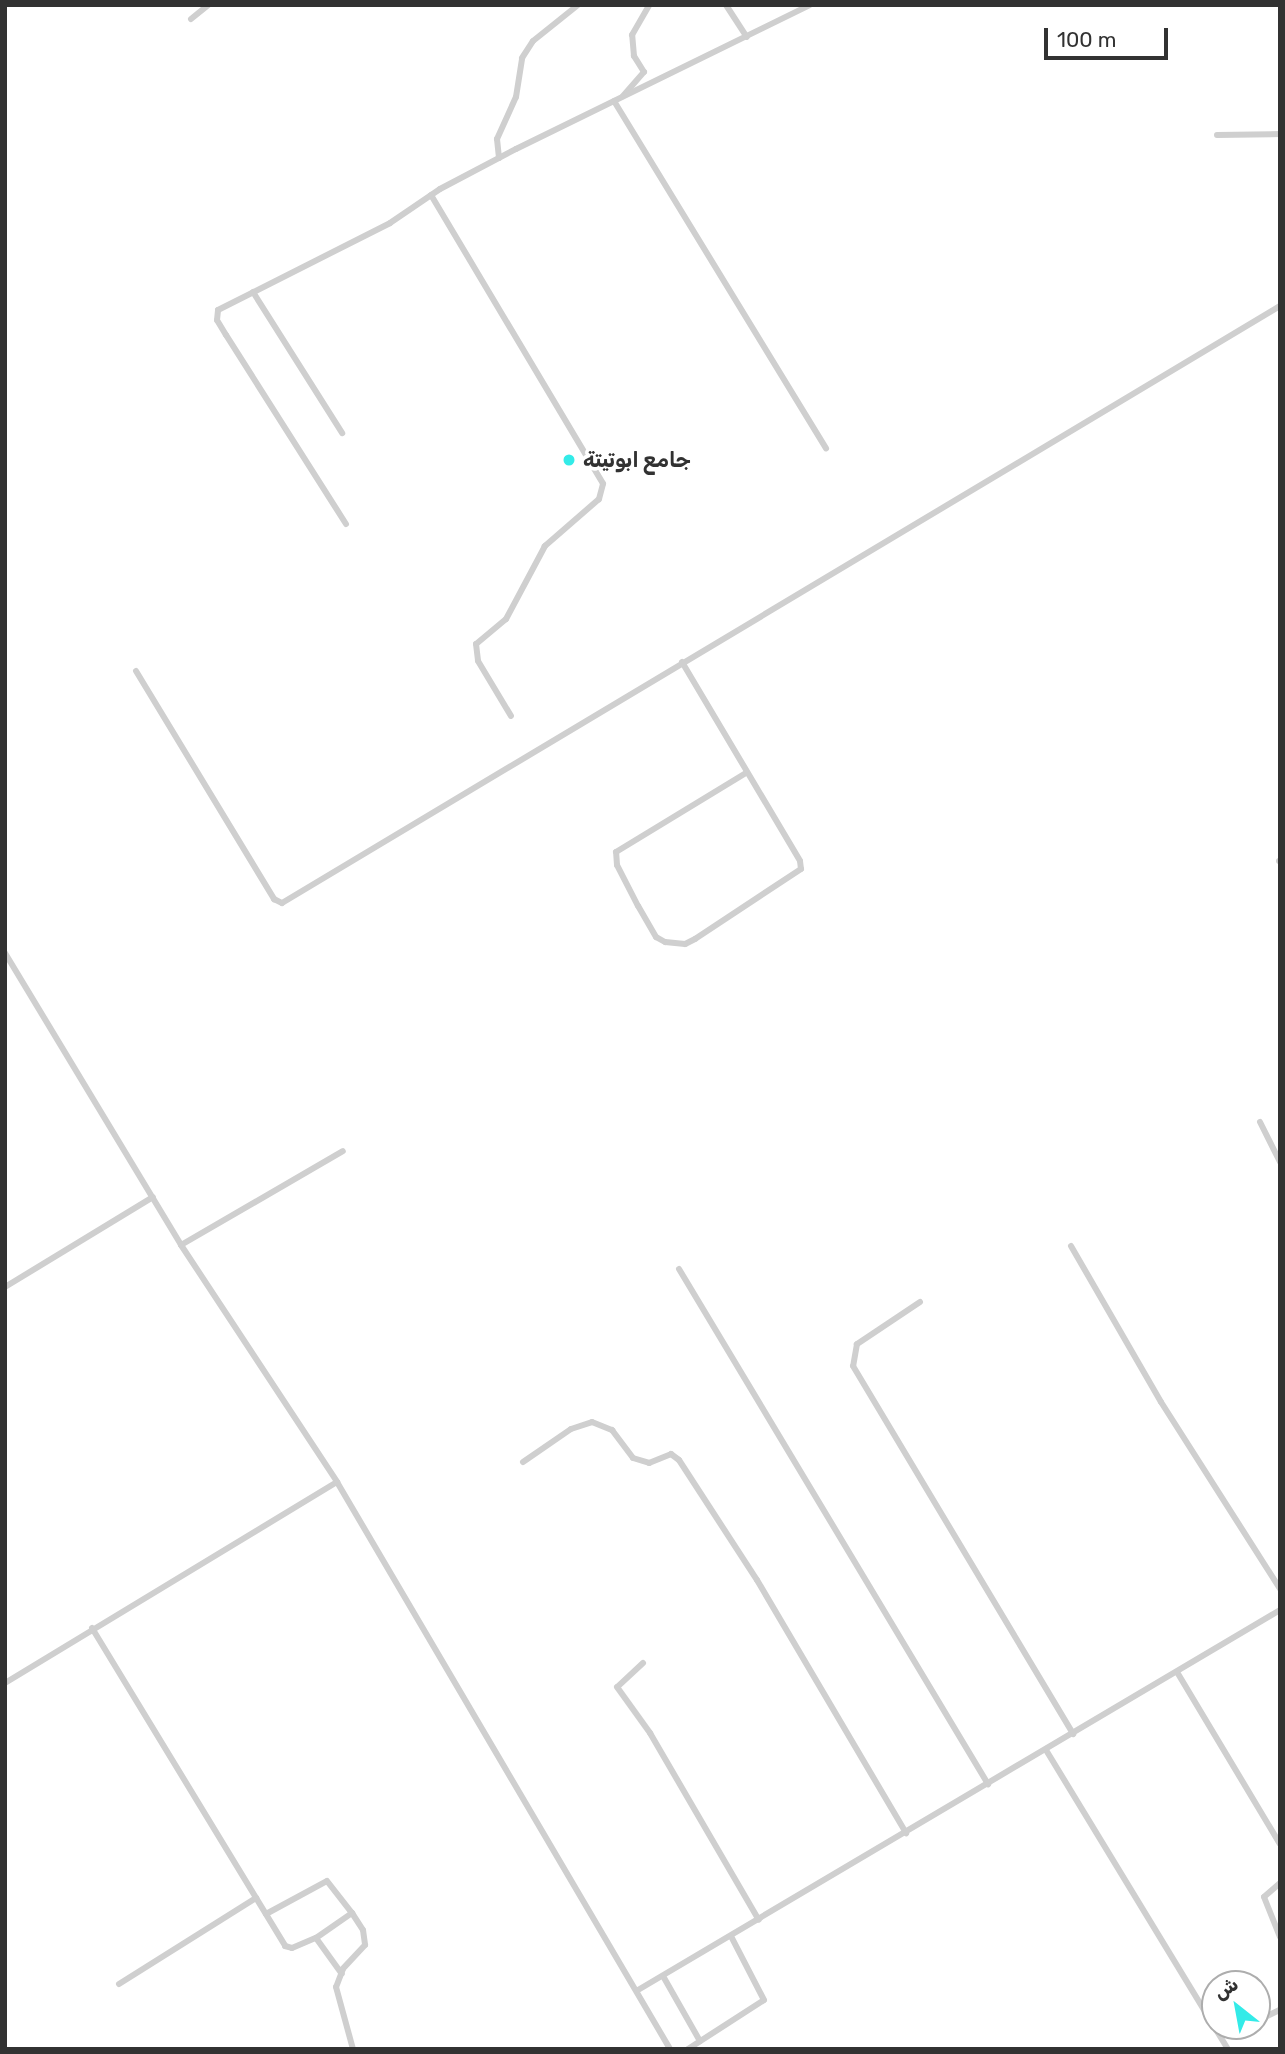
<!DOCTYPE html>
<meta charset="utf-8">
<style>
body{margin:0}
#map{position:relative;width:1285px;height:2054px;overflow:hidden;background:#fff;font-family:Rubik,"Noto Naskh Arabic",sans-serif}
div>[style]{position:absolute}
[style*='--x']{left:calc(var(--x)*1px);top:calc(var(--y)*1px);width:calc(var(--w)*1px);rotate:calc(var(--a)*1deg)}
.street>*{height:6px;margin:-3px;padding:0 3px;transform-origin:3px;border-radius:3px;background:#cfcfcf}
.dots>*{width:19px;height:19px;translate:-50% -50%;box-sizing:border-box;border:4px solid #fff;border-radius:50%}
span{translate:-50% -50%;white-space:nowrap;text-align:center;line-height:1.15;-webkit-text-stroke:7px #fff;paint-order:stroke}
.poi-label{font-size:21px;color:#323232;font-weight:700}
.left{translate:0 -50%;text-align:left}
.frame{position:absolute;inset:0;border:7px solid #323232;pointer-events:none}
.north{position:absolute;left:1201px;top:1970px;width:70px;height:70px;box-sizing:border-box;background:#fff;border:2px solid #adadad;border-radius:50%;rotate:329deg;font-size:19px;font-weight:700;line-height:28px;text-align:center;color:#323232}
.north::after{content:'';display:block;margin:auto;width:24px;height:32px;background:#33ebe8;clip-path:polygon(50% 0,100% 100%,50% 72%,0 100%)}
.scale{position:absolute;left:1044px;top:28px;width:124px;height:32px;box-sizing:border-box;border:4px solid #323232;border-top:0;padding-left:9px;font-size:21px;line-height:24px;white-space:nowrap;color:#323232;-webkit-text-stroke:5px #fff;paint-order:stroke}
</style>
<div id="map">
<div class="street">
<i style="--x:726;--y:5;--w:38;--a:57"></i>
<i style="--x:191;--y:19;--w:22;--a:-39"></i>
<i style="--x:623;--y:96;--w:32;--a:-49"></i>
<i style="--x:644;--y:72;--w:19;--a:-122"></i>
<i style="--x:634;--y:56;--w:21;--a:-95"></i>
<i style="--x:632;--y:35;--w:34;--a:-60"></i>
<i style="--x:614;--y:101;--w:407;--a:58.6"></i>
<i style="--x:1217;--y:135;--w:63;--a:-0.9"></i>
<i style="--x:499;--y:158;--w:19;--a:-96"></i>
<i style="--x:497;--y:139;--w:46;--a:-65.7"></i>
<i style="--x:516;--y:97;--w:39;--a:-81"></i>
<i style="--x:522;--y:58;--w:20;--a:-57"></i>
<i style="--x:533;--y:41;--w:58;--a:-38.7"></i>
<i style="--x:431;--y:195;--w:336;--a:59.2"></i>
<i style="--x:603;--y:484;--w:16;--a:105"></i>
<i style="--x:599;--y:499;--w:72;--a:139"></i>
<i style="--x:545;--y:546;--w:83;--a:118.1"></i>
<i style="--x:506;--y:619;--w:39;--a:140"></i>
<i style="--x:476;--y:644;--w:17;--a:83"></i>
<i style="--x:478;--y:661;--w:64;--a:59"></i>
<i style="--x:253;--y:292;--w:167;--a:57.7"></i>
<i style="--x:346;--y:524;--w:224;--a:-122.4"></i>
<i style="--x:226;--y:335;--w:17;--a:-121"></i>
<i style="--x:217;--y:320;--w:10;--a:-84"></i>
<i style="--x:218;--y:310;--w:193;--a:-26.8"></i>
<i style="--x:390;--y:223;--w:60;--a:-34.2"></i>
<i style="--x:440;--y:189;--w:86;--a:-27.8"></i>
<i style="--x:516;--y:149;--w:327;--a:-26.1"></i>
<i style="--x:682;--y:662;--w:231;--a:59.3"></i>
<i style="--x:800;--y:861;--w:8;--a:83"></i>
<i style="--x:801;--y:869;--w:127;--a:146.6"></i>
<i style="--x:695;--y:939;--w:11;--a:153"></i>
<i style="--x:685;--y:944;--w:20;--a:-174"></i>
<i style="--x:665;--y:942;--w:10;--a:-151"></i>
<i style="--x:656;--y:937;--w:36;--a:-120"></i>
<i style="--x:638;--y:906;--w:46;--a:-117.1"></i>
<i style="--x:617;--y:865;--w:13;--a:-94"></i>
<i style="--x:616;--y:852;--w:152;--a:-31.3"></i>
<i style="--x:136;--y:671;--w:267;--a:58.8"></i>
<i style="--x:274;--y:899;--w:9;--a:27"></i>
<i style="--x:282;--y:903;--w:1163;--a:-30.89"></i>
<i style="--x:1279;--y:861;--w:1;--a:0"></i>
<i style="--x:5;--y:953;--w:341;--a:58.9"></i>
<i style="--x:181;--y:1245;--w:284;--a:56.6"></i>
<i style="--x:337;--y:1482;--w:658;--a:59.57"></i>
<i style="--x:1260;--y:1122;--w:45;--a:63.4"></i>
<i style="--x:181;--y:1245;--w:187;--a:-30.1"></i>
<i style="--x:1071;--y:1246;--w:180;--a:60"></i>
<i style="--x:1161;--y:1402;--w:222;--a:57.5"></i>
<i style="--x:679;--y:1269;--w:601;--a:59.04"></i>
<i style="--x:5;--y:1287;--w:173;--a:-31.3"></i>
<i style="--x:920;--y:1302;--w:76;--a:146.3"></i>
<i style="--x:857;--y:1344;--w:22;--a:100"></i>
<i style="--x:853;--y:1366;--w:429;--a:59.1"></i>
<i style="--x:523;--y:1462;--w:58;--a:-34.5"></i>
<i style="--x:571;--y:1429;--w:22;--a:-18"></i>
<i style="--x:592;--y:1422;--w:22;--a:22"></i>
<i style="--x:612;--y:1430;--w:35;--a:53"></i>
<i style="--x:633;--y:1458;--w:17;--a:17"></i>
<i style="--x:649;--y:1463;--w:24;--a:-22"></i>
<i style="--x:671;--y:1454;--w:10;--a:37"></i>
<i style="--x:679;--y:1460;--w:143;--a:57"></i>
<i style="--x:757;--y:1580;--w:294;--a:59.5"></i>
<i style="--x:92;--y:1628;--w:372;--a:58.7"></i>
<i style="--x:285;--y:1946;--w:7;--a:16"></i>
<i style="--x:292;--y:1948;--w:26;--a:-23"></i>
<i style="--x:316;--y:1938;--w:44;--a:-34.8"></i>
<i style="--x:352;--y:1913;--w:20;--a:57"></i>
<i style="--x:363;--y:1930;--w:15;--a:82"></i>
<i style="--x:365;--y:1945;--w:33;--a:133"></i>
<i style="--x:343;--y:1969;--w:19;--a:111"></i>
<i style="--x:336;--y:1987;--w:64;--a:74.7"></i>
<i style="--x:643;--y:1663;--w:35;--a:137"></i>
<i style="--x:617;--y:1687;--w:57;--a:54.3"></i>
<i style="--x:650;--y:1733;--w:216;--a:59.8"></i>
<i style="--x:1177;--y:1672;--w:200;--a:59.1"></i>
<i style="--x:5;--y:1683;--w:388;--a:-31.2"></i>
<i style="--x:1046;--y:1750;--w:350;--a:58.7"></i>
<i style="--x:1280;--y:1883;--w:21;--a:139"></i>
<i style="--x:1264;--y:1897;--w:43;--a:68.2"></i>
<i style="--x:266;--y:1914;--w:69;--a:-28.4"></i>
<i style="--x:327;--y:1881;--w:41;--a:52"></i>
<i style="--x:316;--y:1938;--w:44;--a:54.2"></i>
<i style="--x:663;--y:1976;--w:75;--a:60.4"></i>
<i style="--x:119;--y:1984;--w:162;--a:-32.1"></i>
<i style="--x:638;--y:1990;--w:746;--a:-30.62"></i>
<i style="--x:1257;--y:2021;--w:25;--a:-26"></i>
<i style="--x:1216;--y:2030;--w:25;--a:-9"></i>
<i style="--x:688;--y:2049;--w:90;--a:-32.8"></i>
<i style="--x:764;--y:2000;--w:72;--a:-117.3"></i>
</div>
<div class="dots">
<i style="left:569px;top:460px;background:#33ebe8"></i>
</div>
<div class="poi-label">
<span class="left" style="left:583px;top:460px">جامع ابوتيتة</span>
</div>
<div class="frame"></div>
<div class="north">ش</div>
<div class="scale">100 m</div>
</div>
